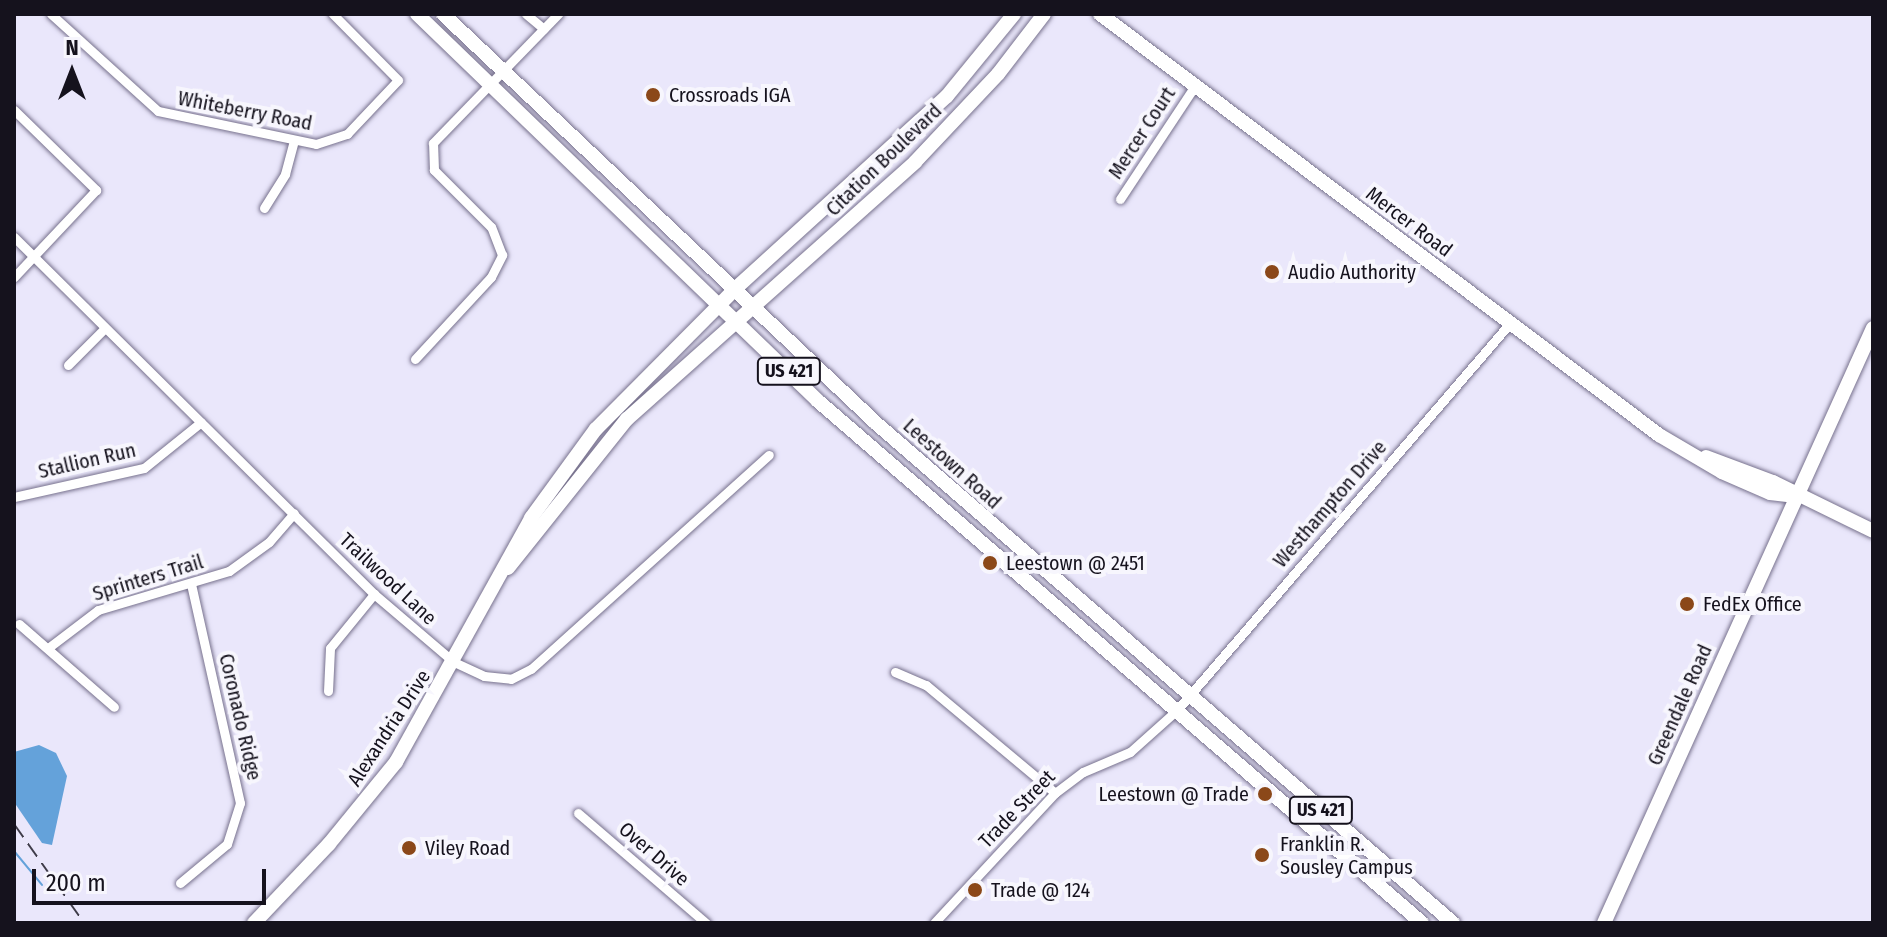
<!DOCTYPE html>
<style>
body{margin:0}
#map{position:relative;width:1887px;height:937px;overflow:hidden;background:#eae7fb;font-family:"Fira Sans Condensed",sans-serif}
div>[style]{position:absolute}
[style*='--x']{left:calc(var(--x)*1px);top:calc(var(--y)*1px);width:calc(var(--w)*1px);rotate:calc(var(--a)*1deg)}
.water>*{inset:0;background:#64a2da}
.stream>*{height:2px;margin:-1px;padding:0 1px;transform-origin:1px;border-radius:1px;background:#64a2da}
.roads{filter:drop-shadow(0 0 2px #77718d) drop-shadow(0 0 2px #77718d)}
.street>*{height:9px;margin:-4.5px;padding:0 4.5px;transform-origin:4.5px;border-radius:4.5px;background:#fff}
.secondary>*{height:14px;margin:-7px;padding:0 7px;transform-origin:7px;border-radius:7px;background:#fff}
.primary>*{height:14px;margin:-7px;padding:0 7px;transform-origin:7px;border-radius:7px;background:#fff}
.rail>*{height:2px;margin-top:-1px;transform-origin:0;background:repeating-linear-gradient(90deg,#3e3b48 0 16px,transparent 0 24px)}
.dots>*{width:22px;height:22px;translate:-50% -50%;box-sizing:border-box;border:4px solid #f7f6fd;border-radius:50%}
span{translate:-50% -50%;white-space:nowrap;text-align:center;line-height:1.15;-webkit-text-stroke:8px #f7f6fd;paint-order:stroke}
.shield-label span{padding:2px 6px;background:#f7f6fd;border:2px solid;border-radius:6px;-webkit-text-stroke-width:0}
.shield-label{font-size:18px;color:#15121d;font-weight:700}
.poi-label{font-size:20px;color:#15121d}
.left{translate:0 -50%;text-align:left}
.right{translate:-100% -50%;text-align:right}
.street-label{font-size:20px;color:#15121d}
.frame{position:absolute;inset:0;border:16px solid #15121d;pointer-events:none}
.north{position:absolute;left:32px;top:32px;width:80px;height:80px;-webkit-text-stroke:6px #f7f6fd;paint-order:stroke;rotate:0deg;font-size:22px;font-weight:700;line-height:32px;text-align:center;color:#15121d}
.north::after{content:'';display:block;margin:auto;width:28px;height:36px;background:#15121d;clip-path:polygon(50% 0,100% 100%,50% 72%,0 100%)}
.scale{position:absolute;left:32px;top:869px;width:234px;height:36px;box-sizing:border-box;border:4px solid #15121d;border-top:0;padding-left:10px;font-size:24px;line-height:28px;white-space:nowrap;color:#15121d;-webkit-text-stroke:6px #f7f6fd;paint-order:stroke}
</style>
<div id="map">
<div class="water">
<i style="clip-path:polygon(39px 745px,56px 753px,67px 776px,52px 845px,42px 843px,14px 802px,14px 752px)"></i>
</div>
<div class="stream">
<i style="--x:14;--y:838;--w:1;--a:-45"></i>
<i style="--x:14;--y:851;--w:44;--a:50.5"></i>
</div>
<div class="roads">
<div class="street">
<i style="--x:51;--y:14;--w:144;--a:42.2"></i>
<i style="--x:158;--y:111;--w:161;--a:11.8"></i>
<i style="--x:316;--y:144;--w:33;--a:-18"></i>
<i style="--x:347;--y:134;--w:74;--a:-46.6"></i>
<i style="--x:398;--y:80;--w:93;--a:-134.6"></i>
<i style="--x:526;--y:14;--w:23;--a:40"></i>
<i style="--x:14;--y:110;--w:115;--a:44.3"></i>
<i style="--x:96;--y:190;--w:120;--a:133.3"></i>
<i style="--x:1120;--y:199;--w:134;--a:-56.5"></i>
<i style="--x:264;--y:208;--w:40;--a:-58"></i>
<i style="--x:285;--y:174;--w:35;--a:-75"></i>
<i style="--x:14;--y:237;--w:507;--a:44.76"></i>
<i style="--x:374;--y:594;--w:105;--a:40.4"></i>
<i style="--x:454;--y:662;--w:33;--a:25"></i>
<i style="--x:484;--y:676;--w:27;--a:6"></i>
<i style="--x:511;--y:679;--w:22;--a:-27"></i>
<i style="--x:531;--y:669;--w:320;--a:-42"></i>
<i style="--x:415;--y:359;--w:112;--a:-47.2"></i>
<i style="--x:491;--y:277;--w:25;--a:-63"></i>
<i style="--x:502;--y:255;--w:30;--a:-111"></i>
<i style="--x:491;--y:227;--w:81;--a:-135"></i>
<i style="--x:434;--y:170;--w:27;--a:-92"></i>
<i style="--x:433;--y:143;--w:180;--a:-45.9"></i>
<i style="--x:68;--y:365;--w:51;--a:-45"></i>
<i style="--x:14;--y:497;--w:133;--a:-12.6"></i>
<i style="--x:144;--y:468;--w:73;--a:-38.9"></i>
<i style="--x:19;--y:624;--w:126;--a:41.1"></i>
<i style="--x:48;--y:648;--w:63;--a:-37.2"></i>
<i style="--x:98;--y:610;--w:137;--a:-16.6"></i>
<i style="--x:229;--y:571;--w:49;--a:-35.9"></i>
<i style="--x:269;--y:542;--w:38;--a:-49"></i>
<i style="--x:895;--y:672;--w:34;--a:23"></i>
<i style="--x:926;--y:685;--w:168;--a:39.9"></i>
<i style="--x:328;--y:691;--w:43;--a:-87.3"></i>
<i style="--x:330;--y:648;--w:70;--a:-50.8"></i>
<i style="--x:578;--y:813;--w:169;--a:40.7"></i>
<i style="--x:180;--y:883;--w:61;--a:-39.7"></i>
<i style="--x:227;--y:844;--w:43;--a:-72.4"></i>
<i style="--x:240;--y:803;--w:224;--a:-102.6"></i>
<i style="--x:934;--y:923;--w:178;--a:-47.1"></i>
<i style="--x:1055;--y:793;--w:35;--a:-37"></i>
<i style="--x:1083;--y:772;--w:51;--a:-23.1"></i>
<i style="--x:1130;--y:752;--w:63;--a:-41.8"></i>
<i style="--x:1177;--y:710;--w:512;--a:-49.28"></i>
</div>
<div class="secondary">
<i style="--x:1100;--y:14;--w:700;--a:36.98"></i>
<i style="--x:1659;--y:435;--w:73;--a:30.4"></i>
<i style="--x:1722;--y:472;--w:52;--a:23.6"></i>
<i style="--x:1770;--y:493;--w:24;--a:7"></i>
<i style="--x:1706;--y:457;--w:72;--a:20.5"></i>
<i style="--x:1773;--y:482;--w:111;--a:26.1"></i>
<i style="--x:508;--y:568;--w:191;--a:-51.4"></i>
<i style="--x:627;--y:419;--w:386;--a:-41.7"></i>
<i style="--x:915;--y:162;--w:121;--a:-46.7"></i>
<i style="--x:998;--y:74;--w:76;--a:-52.5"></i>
<i style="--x:254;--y:923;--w:109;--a:-46.5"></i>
<i style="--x:329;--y:844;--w:106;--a:-50.7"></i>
<i style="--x:396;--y:762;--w:279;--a:-61"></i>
<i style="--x:531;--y:518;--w:110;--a:-53.9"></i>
<i style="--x:596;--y:429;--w:199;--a:-45.2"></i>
<i style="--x:736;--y:288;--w:285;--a:-42.3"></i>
<i style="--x:947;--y:96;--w:106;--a:-50.7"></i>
<i style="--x:1604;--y:923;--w:653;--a:-65.67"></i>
</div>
<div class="primary">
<i style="--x:417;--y:14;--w:557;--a:43.98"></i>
<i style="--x:818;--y:401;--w:798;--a:40.83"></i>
<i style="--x:443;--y:14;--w:597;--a:43.37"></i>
<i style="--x:877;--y:424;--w:762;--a:40.9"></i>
</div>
</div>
<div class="rail">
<i style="--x:14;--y:824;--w:121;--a:54.7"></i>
</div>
<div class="dots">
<i style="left:653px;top:95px;background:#8b4819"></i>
<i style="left:1272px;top:272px;background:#8b4819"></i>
<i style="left:990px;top:563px;background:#8b4819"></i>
<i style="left:1687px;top:604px;background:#8b4819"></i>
<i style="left:1265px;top:794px;background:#8b4819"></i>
<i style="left:409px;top:848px;background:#8b4819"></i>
<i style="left:1262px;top:855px;background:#8b4819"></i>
<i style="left:975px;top:890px;background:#8b4819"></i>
</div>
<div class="shield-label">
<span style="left:789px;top:371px">US 421</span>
<span style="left:1321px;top:810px">US 421</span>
</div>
<div class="poi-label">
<span class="left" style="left:669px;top:95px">Crossroads IGA</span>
<span class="left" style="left:1288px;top:272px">Audio Authority</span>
<span class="left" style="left:1006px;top:563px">Leestown @ 2451</span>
<span class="left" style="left:1703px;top:604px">FedEx Office</span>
<span class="right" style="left:1249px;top:794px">Leestown @ Trade</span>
<span class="left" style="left:1280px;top:856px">Franklin R.<br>Sousley Campus</span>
<span class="left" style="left:425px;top:848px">Viley Road</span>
<span class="left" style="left:991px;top:890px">Trade @ 124</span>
</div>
<div class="street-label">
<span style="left:245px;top:111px;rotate:11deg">Whiteberry Road</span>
<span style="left:1142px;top:133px;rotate:-57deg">Mercer Court</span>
<span style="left:884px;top:160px;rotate:-44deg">Citation Boulevard</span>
<span style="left:1409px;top:222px;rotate:37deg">Mercer Road</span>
<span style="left:87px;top:461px;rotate:-13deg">Stallion Run</span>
<span style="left:952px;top:464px;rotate:42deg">Leestown Road</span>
<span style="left:1330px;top:504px;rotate:-49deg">Westhampton Drive</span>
<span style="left:148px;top:578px;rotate:-17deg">Sprinters Trail</span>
<span style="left:388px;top:579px;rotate:43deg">Trailwood Lane</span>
<span style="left:1680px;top:705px;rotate:-66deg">Greendale Road</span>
<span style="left:240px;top:717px;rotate:77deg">Coronado Ridge</span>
<span style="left:389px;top:728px;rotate:-57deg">Alexandria Drive</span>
<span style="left:1017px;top:809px;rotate:-46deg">Trade Street</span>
<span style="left:654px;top:854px;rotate:41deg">Over Drive</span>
</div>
<div class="frame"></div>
<div class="north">N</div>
<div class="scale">200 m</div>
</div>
